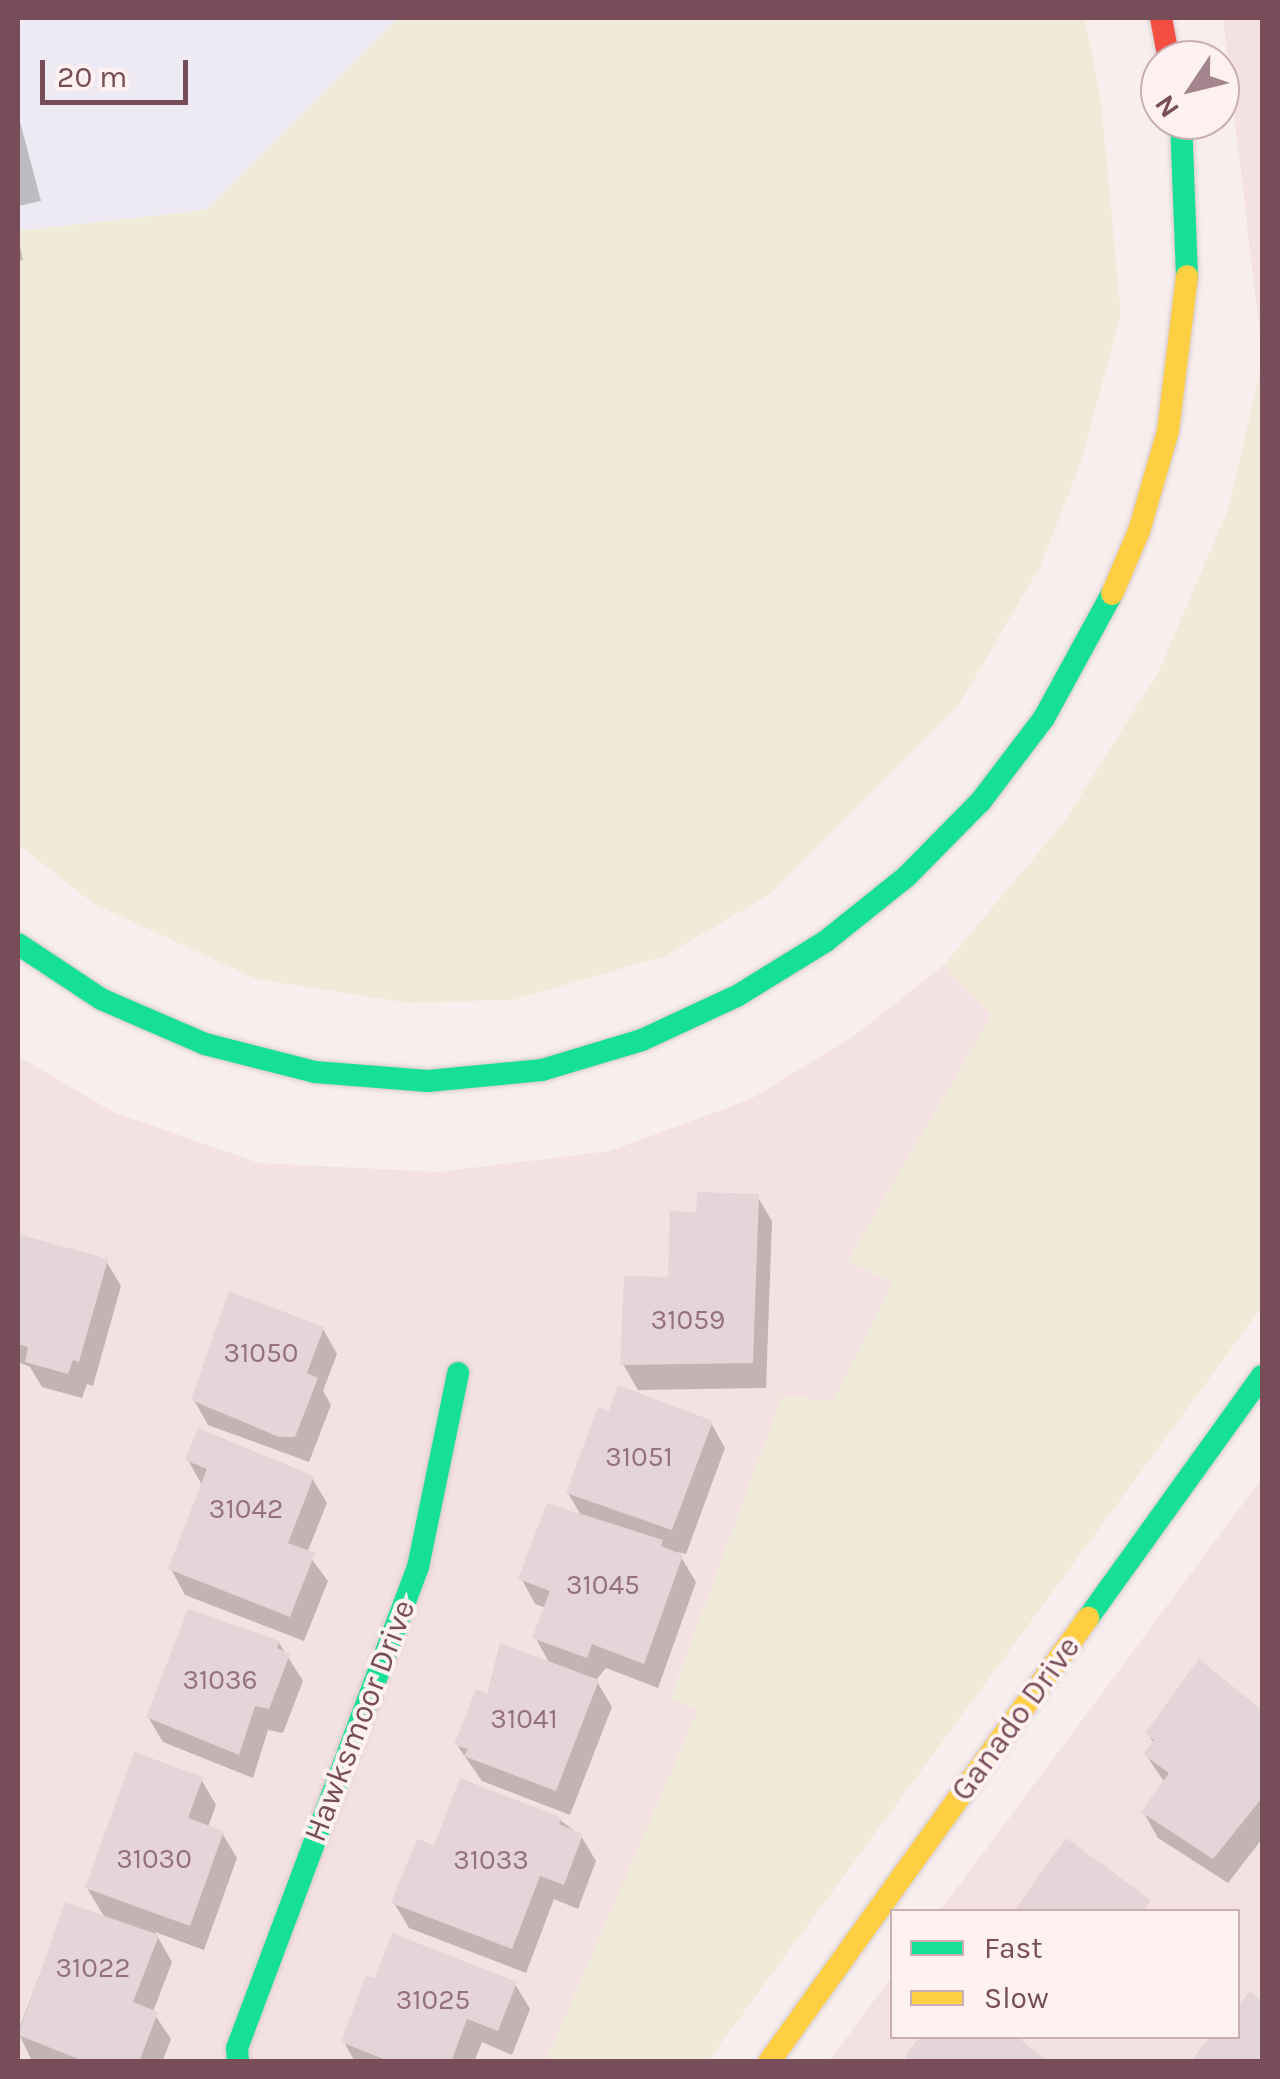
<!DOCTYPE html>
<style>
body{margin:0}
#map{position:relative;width:1280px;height:2079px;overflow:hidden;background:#f8eeee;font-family:Karla,sans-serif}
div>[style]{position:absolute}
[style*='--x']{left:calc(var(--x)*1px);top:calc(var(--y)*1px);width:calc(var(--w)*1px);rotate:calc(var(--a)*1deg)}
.residential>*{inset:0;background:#f4e1e2}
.education>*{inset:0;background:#eeeaf4}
.green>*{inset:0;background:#f0ebd9}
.shadow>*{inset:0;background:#0003}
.building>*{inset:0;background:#e5d5d8}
.roads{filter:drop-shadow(0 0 2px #d6c9cb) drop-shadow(0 0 2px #d6c9cb)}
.fast>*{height:22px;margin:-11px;padding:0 11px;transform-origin:11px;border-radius:11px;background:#16e098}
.slow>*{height:22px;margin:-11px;padding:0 11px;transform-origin:11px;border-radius:11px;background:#ffcf43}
.jam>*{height:22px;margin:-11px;padding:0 11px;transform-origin:11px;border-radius:11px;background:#f24e42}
span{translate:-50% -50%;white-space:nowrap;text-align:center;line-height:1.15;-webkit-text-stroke:8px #fff0f1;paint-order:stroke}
.number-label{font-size:28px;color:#94717b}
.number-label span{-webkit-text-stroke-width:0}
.street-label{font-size:32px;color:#774d59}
.frame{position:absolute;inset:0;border:20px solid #774d59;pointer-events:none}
.legend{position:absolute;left:890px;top:1909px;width:350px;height:130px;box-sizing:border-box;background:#fff0f1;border:2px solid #c9afb4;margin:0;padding:12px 18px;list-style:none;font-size:30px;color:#774d59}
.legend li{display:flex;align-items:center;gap:20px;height:50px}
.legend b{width:50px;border:2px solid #c9afb4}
.north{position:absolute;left:1140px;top:40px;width:100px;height:100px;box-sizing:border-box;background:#fff0f1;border:2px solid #c9afb4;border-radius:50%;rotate:235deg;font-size:28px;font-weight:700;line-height:40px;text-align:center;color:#774d59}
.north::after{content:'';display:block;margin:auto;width:35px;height:45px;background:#a4858d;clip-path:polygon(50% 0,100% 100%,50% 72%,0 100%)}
.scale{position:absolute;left:40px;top:60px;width:148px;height:45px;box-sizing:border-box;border:5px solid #774d59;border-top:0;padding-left:12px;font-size:30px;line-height:35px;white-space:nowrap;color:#774d59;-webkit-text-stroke:8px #fff0f1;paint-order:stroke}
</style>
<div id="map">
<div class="residential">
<i style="clip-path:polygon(1223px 18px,1262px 18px,1262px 352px)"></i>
<i style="clip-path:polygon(944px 965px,992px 1015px,849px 1259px,893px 1282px,833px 1401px,782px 1397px,671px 1697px,699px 1709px,546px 2061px,18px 2062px,18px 1056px,115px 1113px,259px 1163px,439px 1172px,610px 1151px,751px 1099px,854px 1036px)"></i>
<i style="clip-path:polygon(1262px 1478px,1262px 2061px,829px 2062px,892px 1976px,892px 2036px,1238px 2036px,1238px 1912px,940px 1911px)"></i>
</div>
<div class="education">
<i style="clip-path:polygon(18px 18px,398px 18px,206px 210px,18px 231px)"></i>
</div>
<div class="green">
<i style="clip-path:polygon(398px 18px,1085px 18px,1101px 101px,1121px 314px,1081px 462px,1040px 567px,960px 703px,770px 894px,665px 956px,513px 1000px,409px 1003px,256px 979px,94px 904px,18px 844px,18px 231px,206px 210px)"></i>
<i style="clip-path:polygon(1262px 363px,1262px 1307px,708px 2061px,546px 2061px,698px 1710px,671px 1698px,782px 1396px,833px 1401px,893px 1283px,848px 1260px,992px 1015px,944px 965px,1064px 822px,1159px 671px,1228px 510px)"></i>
</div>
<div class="shadow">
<i style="clip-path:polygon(18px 114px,41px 201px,18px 206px)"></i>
<i style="clip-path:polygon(18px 236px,23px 260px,18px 261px)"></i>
<i style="clip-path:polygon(757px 1196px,772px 1221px,766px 1388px,638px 1390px,623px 1364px,699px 1215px)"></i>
<i style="clip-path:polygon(18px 1236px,106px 1261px,121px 1286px,93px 1386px,87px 1384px,82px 1398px,42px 1387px,30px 1367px,18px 1362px)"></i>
<i style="clip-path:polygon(323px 1329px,337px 1354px,323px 1391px,331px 1405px,309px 1462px,208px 1425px,194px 1400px)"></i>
<i style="clip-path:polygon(711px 1423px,725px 1448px,686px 1554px,678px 1552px,696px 1582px,658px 1688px,606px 1668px,596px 1680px,612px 1707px,570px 1815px,482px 1781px,457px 1745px,489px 1697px,550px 1664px,535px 1637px,546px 1608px,535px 1604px,521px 1578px,582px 1517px,568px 1493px)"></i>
<i style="clip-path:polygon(188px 1460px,312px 1478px,327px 1503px,307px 1553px,328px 1581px,304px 1641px,185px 1595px,171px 1569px,203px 1487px)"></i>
<i style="clip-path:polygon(279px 1643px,303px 1681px,283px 1733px,268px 1730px,253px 1778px,163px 1742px,148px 1717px)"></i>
<i style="clip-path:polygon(1199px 1662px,1262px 1712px,1262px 1839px,1228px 1883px,1158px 1838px,1144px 1813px,1165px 1783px,1146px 1755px,1154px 1744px,1148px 1733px)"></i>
<i style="clip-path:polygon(201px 1779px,216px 1805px,208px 1827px,222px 1833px,237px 1858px,204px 1950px,155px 1932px,172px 1962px,153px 2012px,171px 2039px,162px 2062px,31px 2059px,18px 2032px,66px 1905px,105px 1918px,87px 1888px)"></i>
<i style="clip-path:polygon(560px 1820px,581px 1836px,596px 1861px,578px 1909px,554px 1899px,526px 1973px,409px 1928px,394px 1903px,435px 1848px)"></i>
<i style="clip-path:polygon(515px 1984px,530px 2009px,512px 2055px,482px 2042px,474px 2062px,355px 2062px,344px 2042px)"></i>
</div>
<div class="building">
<i style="clip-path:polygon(697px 1192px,759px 1194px,753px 1363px,620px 1365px,624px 1276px,668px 1277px,670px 1211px,696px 1212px)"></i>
<i style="clip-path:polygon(18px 1234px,108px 1259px,79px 1362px,73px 1360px,68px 1374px,25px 1362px,28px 1347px,18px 1344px)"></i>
<i style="clip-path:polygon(229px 1291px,324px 1327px,307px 1373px,318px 1378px,295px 1437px,279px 1437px,191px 1400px)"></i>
<i style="clip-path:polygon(618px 1385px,713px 1421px,672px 1530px,566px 1493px,598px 1407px,609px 1411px)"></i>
<i style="clip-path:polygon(198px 1428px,314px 1476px,288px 1543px,315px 1553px,290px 1617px,168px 1569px,207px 1469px,185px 1460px)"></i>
<i style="clip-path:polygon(547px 1503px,663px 1540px,661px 1546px,683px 1555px,644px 1664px,592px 1644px,587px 1658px,532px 1638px,550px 1591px,518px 1579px)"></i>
<i style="clip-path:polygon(188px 1609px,280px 1641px,277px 1648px,290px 1654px,269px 1709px,255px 1706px,239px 1755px,146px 1717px)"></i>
<i style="clip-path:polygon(500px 1643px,599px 1680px,556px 1791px,464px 1756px,468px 1749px,454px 1745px,476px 1689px,487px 1694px)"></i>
<i style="clip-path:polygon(1199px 1659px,1262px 1710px,1262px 1798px,1213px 1859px,1141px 1812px,1169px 1773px,1143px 1754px,1154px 1740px,1145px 1733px)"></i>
<i style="clip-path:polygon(134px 1752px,203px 1777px,188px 1818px,224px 1831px,190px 1926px,85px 1888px)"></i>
<i style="clip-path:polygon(460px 1778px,562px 1818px,559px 1824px,583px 1834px,564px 1885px,540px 1876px,512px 1949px,391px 1903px,417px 1839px,434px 1845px)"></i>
<i style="clip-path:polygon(1066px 1838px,1151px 1900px,1143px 1912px,1013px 1912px)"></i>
<i style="clip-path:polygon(65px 1902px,159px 1935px,133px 2002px,158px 2012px,139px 2062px,86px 2062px,18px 2035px)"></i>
<i style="clip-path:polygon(392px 1933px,517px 1982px,498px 2031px,467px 2019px,451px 2062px,391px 2062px,341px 2042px,366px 1975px,375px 1978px)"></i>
<i style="clip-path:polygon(1250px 1991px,1262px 2002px,1262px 2062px,1190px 2062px,1211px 2036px,1238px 2036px,1238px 2006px)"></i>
<i style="clip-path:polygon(920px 2036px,1016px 2036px,1049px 2062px,911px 2062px,905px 2057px)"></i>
</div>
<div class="roads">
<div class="fast">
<i style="--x:1181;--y:120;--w:156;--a:87.8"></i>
<i style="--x:18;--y:944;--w:100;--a:33.5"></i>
<i style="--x:101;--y:999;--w:113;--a:23.4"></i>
<i style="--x:205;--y:1044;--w:114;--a:14.3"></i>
<i style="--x:315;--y:1072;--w:113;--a:4.6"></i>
<i style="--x:428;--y:1081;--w:115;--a:-5.5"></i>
<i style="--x:542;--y:1070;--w:104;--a:-16.7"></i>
<i style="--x:642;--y:1040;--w:105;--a:-24.9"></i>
<i style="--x:737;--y:996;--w:105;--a:-31.7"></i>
<i style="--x:826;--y:941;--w:104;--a:-38.7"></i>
<i style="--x:907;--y:876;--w:105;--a:-45.4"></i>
<i style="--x:981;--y:801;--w:104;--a:-52.8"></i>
<i style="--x:1044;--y:718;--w:141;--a:-61.3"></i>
<i style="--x:1088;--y:1618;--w:298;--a:-54.3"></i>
<i style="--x:238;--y:2062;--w:14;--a:-94"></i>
<i style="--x:237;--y:2048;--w:514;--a:-69.38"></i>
<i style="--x:418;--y:1567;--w:198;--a:-78.3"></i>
</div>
<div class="slow">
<i style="--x:1112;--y:594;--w:69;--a:-66.8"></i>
<i style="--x:1139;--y:531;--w:104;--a:-73.8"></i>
<i style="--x:1168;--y:431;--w:156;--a:-83"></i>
<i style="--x:769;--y:2062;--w:547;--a:-54.3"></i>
</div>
<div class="jam">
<i style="--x:1161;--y:18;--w:43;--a:79.2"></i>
</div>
</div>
<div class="number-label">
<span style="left:688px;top:1320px">31059</span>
<span style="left:261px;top:1353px">31050</span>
<span style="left:639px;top:1457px">31051</span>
<span style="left:246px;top:1509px">31042</span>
<span style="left:603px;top:1585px">31045</span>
<span style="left:220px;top:1680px">31036</span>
<span style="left:524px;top:1719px">31041</span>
<span style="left:154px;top:1859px">31030</span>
<span style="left:491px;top:1860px">31033</span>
<span style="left:93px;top:1968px">31022</span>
<span style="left:433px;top:2000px">31025</span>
</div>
<div class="street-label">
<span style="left:1016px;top:1719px;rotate:-54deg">Ganado Drive</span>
<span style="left:360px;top:1721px;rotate:-69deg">Hawksmoor Drive</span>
</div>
<div class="frame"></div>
<ul class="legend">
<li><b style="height:12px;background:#16e098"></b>Fast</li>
<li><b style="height:12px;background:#ffcf43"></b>Slow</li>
</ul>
<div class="north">N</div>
<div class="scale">20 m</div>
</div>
